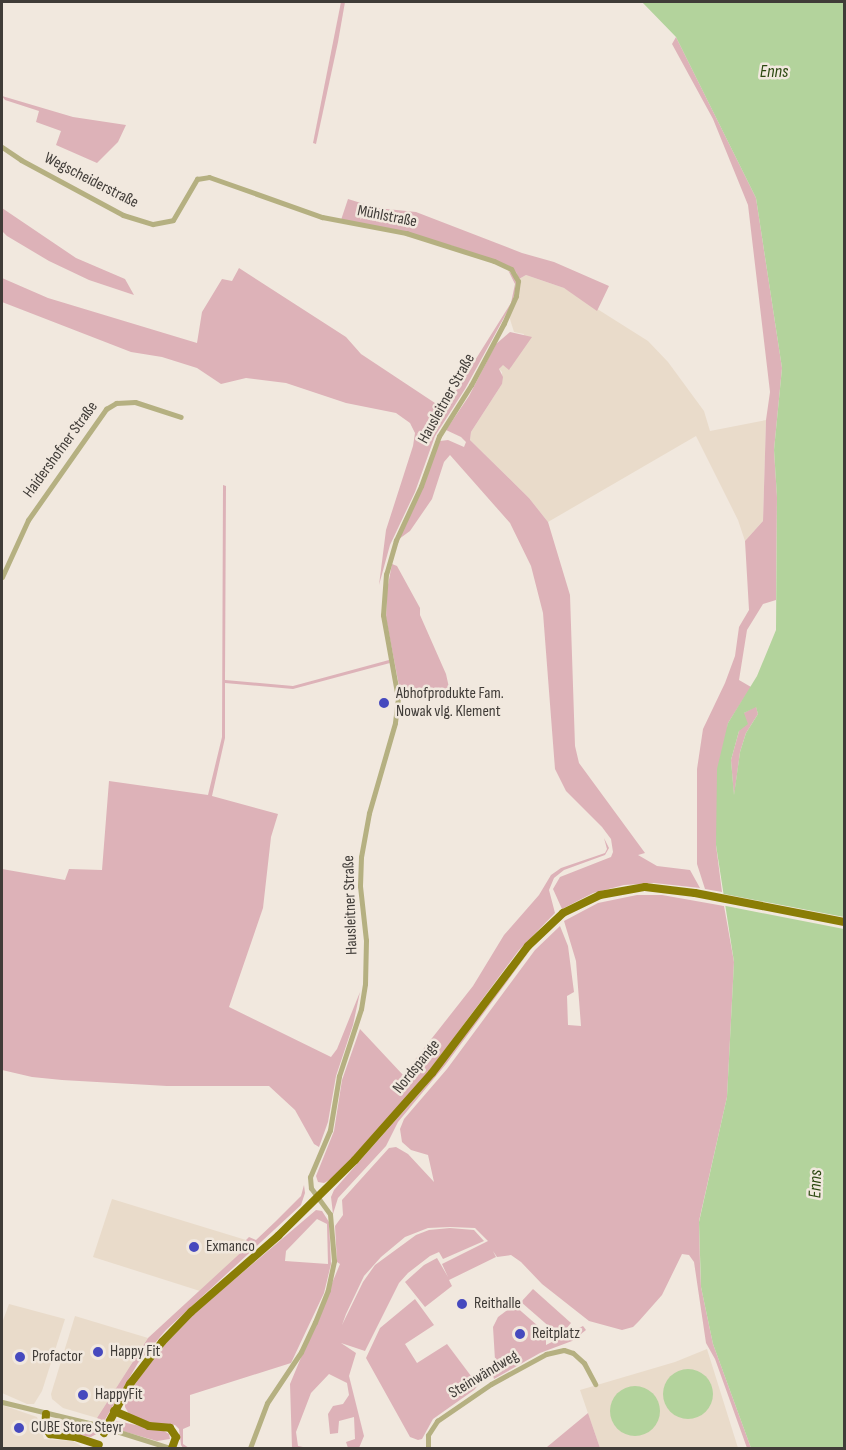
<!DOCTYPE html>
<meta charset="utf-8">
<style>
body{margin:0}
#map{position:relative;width:846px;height:1450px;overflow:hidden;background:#f1e8de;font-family:"Sofia Sans Condensed",sans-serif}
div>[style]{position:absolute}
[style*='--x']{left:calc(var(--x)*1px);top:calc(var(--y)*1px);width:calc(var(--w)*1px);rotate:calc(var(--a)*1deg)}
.built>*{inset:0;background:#e9dbca}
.green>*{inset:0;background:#ddb2b8}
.water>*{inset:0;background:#b3d39c}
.round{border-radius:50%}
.pier>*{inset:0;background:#f1e8de}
.street>*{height:5px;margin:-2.5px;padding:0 2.5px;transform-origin:2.5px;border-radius:2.5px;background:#b5b081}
.primary>*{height:8px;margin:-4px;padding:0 4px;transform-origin:4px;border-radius:4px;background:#8a7d06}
.primary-bridge>*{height:8px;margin:-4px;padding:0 4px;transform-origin:4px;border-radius:4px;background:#8a7d06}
.dots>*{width:16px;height:16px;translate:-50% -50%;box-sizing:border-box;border:3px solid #f1e8de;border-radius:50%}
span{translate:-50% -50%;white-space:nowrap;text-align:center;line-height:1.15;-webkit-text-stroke:5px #f1e8de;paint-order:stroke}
.street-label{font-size:16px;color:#403c38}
.poi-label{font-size:16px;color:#403c38}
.left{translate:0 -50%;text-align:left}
.water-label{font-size:18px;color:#2c4911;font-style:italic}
.frame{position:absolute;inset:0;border:3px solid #403c38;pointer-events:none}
</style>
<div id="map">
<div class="built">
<i style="clip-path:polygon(526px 275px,564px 288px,648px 341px,668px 362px,704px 411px,710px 431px,766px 420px,763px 521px,745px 541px,738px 520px,696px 436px,548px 522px,529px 498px,470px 440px,471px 432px,502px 384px,502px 372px,499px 369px,503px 364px,510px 369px,524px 334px,514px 332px,509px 316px,519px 279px)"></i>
<i style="clip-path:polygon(112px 1199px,246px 1240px,249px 1246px,200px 1291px,93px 1257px)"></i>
<i style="clip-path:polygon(9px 1304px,65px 1319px,42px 1391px,34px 1404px,27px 1404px,2px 1393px,2px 1323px)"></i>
<i style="clip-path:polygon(75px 1316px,148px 1338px,97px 1418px,63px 1408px,52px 1399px,51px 1394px)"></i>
<i style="clip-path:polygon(707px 1349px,738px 1448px,600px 1448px,580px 1390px,675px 1362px)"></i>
<i style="clip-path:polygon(2px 1405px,37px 1417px,44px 1439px,73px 1441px,84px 1448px,2px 1448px)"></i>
</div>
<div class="green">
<i style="clip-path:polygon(341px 2px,345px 2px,338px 42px,316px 144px,313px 143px)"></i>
<i style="clip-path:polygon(676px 37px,756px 198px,782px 368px,774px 450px,777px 497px,776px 600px,763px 604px,747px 630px,739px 680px,751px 687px,728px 723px,716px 845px,722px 892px,705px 889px,697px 864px,697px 769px,703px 729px,725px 683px,735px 656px,739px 627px,749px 610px,745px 541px,763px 521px,766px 420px,770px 392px,748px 205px,713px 119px,672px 44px)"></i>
<i style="clip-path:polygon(2px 96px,73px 117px,126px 125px,118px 142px,97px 163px,56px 145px,61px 131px,36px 122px,39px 111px,5px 100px)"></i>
<i style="clip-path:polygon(348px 199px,377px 208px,416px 212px,522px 253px,554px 262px,609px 286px,597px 311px,564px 288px,526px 275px,519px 279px,516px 272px,453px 246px,341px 220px)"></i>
<i style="clip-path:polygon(2px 208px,76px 258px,125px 279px,134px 295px,89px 280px,49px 261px,7px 236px,2px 231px)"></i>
<i style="clip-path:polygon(239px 268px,346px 337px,361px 354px,441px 407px,457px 389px,511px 303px,515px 284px,508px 270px,515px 278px,516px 282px,515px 292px,512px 303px,465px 389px,435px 436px,415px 492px,390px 545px,379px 585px,386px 530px,413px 446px,415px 433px,410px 423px,396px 413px,346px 403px,286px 383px,246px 378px,221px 384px,197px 368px,162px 357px,131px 352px,2px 302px,2px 278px,48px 298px,197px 343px,202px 312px,222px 279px,232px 281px)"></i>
<i style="clip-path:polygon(510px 332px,532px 337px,509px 370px,503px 365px,499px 369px,503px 377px,502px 384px,471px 432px,470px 440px,529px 498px,548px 522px,570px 595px,575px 746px,579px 763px,645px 853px,638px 855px,657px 866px,690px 870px,700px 888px,654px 883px,624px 885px,593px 893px,562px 909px,553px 889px,560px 877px,611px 857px,613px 852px,611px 839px,602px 827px,566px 791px,555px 769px,543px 613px,531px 566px,510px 523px,450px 455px,444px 462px,432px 499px,410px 531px,399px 539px,440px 441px,448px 440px,464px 447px,466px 442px,461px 437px,446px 430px,469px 396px,496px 344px)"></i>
<i style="clip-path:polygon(223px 485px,226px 486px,225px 680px,293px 686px,389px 660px,390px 663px,293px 689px,225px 683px,225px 738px,212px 796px,278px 814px,271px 837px,263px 908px,229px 1007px,331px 1057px,337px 1049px,360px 992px,353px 1025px,336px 1076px,328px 1122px,319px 1147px,314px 1144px,295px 1110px,269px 1086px,167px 1086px,62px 1080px,32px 1077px,2px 1070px,2px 869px,65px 880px,69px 869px,102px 870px,109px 781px,208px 795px,222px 737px)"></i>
<i style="clip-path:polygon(392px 564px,397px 566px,420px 608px,420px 615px,446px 674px,450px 692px,401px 696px,386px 618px,387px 590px)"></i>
<i style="clip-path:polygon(756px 706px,758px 714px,746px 733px,740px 752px,734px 797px,731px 760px,744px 713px)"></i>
<i style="clip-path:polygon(604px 838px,609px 848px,605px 855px,564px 870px,554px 878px,549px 890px,555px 913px,519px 950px,429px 1071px,369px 1140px,331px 1179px,324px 1183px,318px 1182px,316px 1176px,334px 1131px,342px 1080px,360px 1029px,403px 1075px,473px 986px,504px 935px,539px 895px,551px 875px,561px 868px,605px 853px,607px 849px)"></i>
<i style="clip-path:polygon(637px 895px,662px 895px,724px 906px,734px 962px,727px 1097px,699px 1221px,700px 1264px,701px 1287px,713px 1344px,751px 1448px,747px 1448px,715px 1359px,706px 1343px,694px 1262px,689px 1255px,682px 1254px,662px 1295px,639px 1321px,633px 1327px,622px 1330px,589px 1321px,542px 1284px,521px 1262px,511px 1255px,497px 1257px,493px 1251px,496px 1257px,449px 1280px,452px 1286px,425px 1307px,405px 1282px,424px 1265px,437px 1258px,448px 1277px,442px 1264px,488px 1241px,475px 1228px,450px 1227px,428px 1228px,405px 1237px,381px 1257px,364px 1276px,346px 1314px,342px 1325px,363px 1282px,375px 1265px,416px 1235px,429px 1230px,450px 1228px,474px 1230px,484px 1241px,443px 1259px,439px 1252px,430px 1256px,408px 1273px,399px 1283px,365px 1351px,341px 1343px,356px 1353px,349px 1376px,364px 1436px,359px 1448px,348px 1448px,346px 1442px,355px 1439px,354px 1417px,339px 1421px,338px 1433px,330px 1434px,328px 1414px,333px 1406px,343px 1404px,349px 1395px,347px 1383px,329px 1374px,311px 1393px,296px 1432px,298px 1446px,308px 1448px,292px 1448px,290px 1384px,340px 1264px,337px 1262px,335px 1226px,343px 1215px,342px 1200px,389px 1148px,396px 1147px,408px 1154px,434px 1182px,428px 1155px,411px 1150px,402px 1142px,400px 1129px,404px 1119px,447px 1069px,535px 950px,560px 926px,568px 946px,574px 992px,567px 996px,568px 1025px,581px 1026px,576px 961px,564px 921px,598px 903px)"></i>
<i style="clip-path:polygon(532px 948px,446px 1064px,398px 1122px,386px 1146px,338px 1198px,333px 1214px,331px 1197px,334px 1190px,425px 1087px)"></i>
<i style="clip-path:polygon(304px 1185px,305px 1193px,301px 1205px,166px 1330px,138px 1363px,103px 1423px,97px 1418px,148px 1338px,248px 1246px,246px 1240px,249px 1237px,256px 1240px,276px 1221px,301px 1196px)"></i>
<i style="clip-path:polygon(evenodd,316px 1210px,322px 1211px,329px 1222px,331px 1264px,324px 1293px,291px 1363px,190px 1395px,190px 1426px,183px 1429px,183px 1444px,189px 1448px,183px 1448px,181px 1445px,179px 1429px,175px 1425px,151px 1423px,129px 1414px,125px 1407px,125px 1399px,156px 1354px,196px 1312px,316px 1210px,317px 1219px,327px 1224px,328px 1264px,285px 1261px,286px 1251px,317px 1219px)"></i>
<i style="clip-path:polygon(533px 1289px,571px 1323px,560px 1336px,521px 1302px)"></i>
<i style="clip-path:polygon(415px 1299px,434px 1325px,405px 1344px,417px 1363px,447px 1344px,477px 1384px,482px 1381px,474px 1390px,433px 1419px,422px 1439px,418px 1440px,410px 1437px,366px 1358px,380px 1328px)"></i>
<i style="clip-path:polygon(514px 1305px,546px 1333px,546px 1345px,583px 1326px,586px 1330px,572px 1341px,540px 1353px,494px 1379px,493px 1375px,505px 1367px,497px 1365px,495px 1360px,493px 1327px,498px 1317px)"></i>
<i style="clip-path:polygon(588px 1413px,600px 1448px,545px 1448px,547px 1447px)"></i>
<i style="clip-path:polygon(55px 1419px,100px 1429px,95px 1434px,100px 1432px,91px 1437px,56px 1431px,50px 1425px)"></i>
<i style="clip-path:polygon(117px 1421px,164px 1431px,169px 1434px,170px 1439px,157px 1441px,112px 1428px,116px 1427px,114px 1425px,118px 1422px,112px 1425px)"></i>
</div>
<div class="water">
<i style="clip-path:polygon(evenodd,642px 2px,844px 2px,844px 1448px,751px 1448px,713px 1344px,701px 1287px,699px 1222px,727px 1097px,734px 962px,716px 845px,717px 769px,728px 723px,757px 676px,776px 630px,777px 497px,774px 450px,782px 368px,756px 198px,676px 37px,642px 2px,756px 707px,758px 714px,746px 733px,740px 752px,734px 795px,731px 760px,739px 731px,748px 724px,744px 713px,756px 707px)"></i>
<i class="round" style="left:663px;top:1369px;width:50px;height:50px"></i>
<i class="round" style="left:610px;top:1386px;width:50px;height:50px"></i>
</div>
<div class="pier">
<i style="clip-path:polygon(719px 893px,844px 917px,844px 929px,721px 905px)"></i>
</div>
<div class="street">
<i style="--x:2;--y:147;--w:23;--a:34"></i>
<i style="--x:21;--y:160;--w:116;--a:28.3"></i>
<i style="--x:123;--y:215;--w:31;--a:17"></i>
<i style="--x:153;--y:224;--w:20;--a:-11"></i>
<i style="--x:173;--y:220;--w:48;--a:-59.7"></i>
<i style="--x:197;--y:179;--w:12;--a:-9"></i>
<i style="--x:209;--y:177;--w:120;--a:19.5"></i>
<i style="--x:322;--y:217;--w:86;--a:10.8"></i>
<i style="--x:406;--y:233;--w:92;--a:17.7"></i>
<i style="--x:494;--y:261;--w:19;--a:25"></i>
<i style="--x:511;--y:269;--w:14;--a:60"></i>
<i style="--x:518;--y:281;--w:15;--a:98"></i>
<i style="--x:516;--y:296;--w:30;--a:114"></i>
<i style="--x:504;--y:323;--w:70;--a:118"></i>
<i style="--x:471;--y:385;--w:60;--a:122.1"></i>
<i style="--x:439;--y:436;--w:53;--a:109.8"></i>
<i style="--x:421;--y:486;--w:60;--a:114.8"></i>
<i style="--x:396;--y:540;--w:35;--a:106"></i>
<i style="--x:386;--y:574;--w:41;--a:94.2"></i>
<i style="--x:383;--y:615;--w:84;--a:79.8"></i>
<i style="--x:398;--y:698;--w:25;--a:97"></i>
<i style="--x:395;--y:723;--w:94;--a:106.1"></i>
<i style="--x:369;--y:813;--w:45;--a:100.3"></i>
<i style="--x:361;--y:857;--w:29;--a:92"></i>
<i style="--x:360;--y:886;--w:54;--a:83.7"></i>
<i style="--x:366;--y:940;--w:44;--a:91.3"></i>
<i style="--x:365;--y:984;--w:25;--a:99"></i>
<i style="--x:361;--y:1009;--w:71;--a:108.2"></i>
<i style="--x:339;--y:1076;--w:55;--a:99.5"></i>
<i style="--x:330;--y:1130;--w:51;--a:113.1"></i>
<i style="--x:310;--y:1177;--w:11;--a:85"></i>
<i style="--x:311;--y:1188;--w:32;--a:54"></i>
<i style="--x:330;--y:1214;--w:47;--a:85.1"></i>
<i style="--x:334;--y:1261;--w:30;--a:102"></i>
<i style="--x:328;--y:1290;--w:35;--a:112"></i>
<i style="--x:315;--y:1322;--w:33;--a:115"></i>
<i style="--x:301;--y:1352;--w:61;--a:123.7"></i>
<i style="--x:267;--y:1403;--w:48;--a:110.7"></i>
<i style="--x:2;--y:577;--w:63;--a:-65.5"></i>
<i style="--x:28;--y:520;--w:136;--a:-54.9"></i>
<i style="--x:106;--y:409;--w:12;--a:-31"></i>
<i style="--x:116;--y:403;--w:19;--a:-3"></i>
<i style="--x:135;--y:402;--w:48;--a:18.1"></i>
<i style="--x:2;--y:1402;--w:98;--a:13.6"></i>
<i style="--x:97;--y:1425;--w:77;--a:17.5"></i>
<i style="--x:428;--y:1448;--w:13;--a:-90"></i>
<i style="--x:428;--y:1435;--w:17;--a:-57"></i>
<i style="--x:437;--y:1421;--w:65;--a:-34.4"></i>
<i style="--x:491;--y:1384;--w:63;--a:-28.6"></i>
<i style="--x:546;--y:1354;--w:18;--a:-13"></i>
<i style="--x:564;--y:1350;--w:9;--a:18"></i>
<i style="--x:573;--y:1353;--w:15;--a:42"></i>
<i style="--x:584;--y:1363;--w:24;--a:62"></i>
</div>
<div class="primary">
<i style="--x:114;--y:1411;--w:38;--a:23"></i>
<i style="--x:149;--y:1426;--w:21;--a:5"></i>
<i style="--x:170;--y:1428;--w:11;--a:56"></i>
<i style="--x:176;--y:1437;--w:12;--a:110"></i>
<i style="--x:46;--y:1414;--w:14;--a:94"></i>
<i style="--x:45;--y:1428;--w:8;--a:50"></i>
<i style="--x:50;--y:1434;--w:25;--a:7"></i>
<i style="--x:75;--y:1437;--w:25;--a:18"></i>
<i style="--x:108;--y:1424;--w:46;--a:-61.2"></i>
<i style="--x:130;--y:1384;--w:53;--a:-52.7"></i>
<i style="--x:162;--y:1342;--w:42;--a:-46"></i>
<i style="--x:191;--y:1312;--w:116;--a:-41.1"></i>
<i style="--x:278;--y:1236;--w:108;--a:-44.6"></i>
<i style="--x:355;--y:1160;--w:116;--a:-48.5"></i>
<i style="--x:432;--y:1073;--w:159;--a:-52.9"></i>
<i style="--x:528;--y:946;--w:48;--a:-43.3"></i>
<i style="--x:563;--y:913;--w:41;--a:-25.9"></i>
<i style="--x:600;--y:895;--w:46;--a:-10.1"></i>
<i style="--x:645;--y:887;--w:50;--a:6.8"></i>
<i style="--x:695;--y:893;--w:152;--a:11"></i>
</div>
<div class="primary-bridge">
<i style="--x:104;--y:1433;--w:10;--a:-66"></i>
</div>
<div class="dots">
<i style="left:384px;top:703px;background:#4649be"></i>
<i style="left:194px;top:1247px;background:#4649be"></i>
<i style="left:462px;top:1304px;background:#4649be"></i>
<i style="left:520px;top:1334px;background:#4649be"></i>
<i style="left:98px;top:1352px;background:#4649be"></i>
<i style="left:20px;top:1357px;background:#4649be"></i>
<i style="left:83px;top:1395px;background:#4649be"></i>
<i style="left:19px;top:1428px;background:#4649be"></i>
</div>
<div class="street-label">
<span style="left:91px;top:181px;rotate:27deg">Wegscheiderstraße</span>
<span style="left:387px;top:217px;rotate:11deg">Mühlstraße</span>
<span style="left:447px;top:399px;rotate:-61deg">Hausleitner Straße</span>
<span style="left:61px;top:450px;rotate:-54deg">Haidershofner Straße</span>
<span style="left:351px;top:905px;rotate:-92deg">Hausleitner Straße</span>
<span style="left:417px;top:1067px;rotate:-51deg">Nordspange</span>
<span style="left:484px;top:1375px;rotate:-31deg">Steinwändweg</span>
</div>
<div class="poi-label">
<span class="left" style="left:396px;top:703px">Abhofprodukte Fam.<br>Nowak vlg. Klement</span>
<span class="left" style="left:206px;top:1247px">Exmanco</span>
<span class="left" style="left:474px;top:1304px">Reithalle</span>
<span class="left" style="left:532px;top:1334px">Reitplatz</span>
<span class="left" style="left:110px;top:1352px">Happy Fit</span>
<span class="left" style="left:32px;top:1357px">Profactor</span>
<span class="left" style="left:95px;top:1395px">HappyFit</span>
<span class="left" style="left:31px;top:1428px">CUBE Store Steyr</span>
</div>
<div class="water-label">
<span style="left:774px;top:72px">Enns</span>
<span style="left:816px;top:1184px;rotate:-88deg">Enns</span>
</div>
<div class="frame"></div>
</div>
